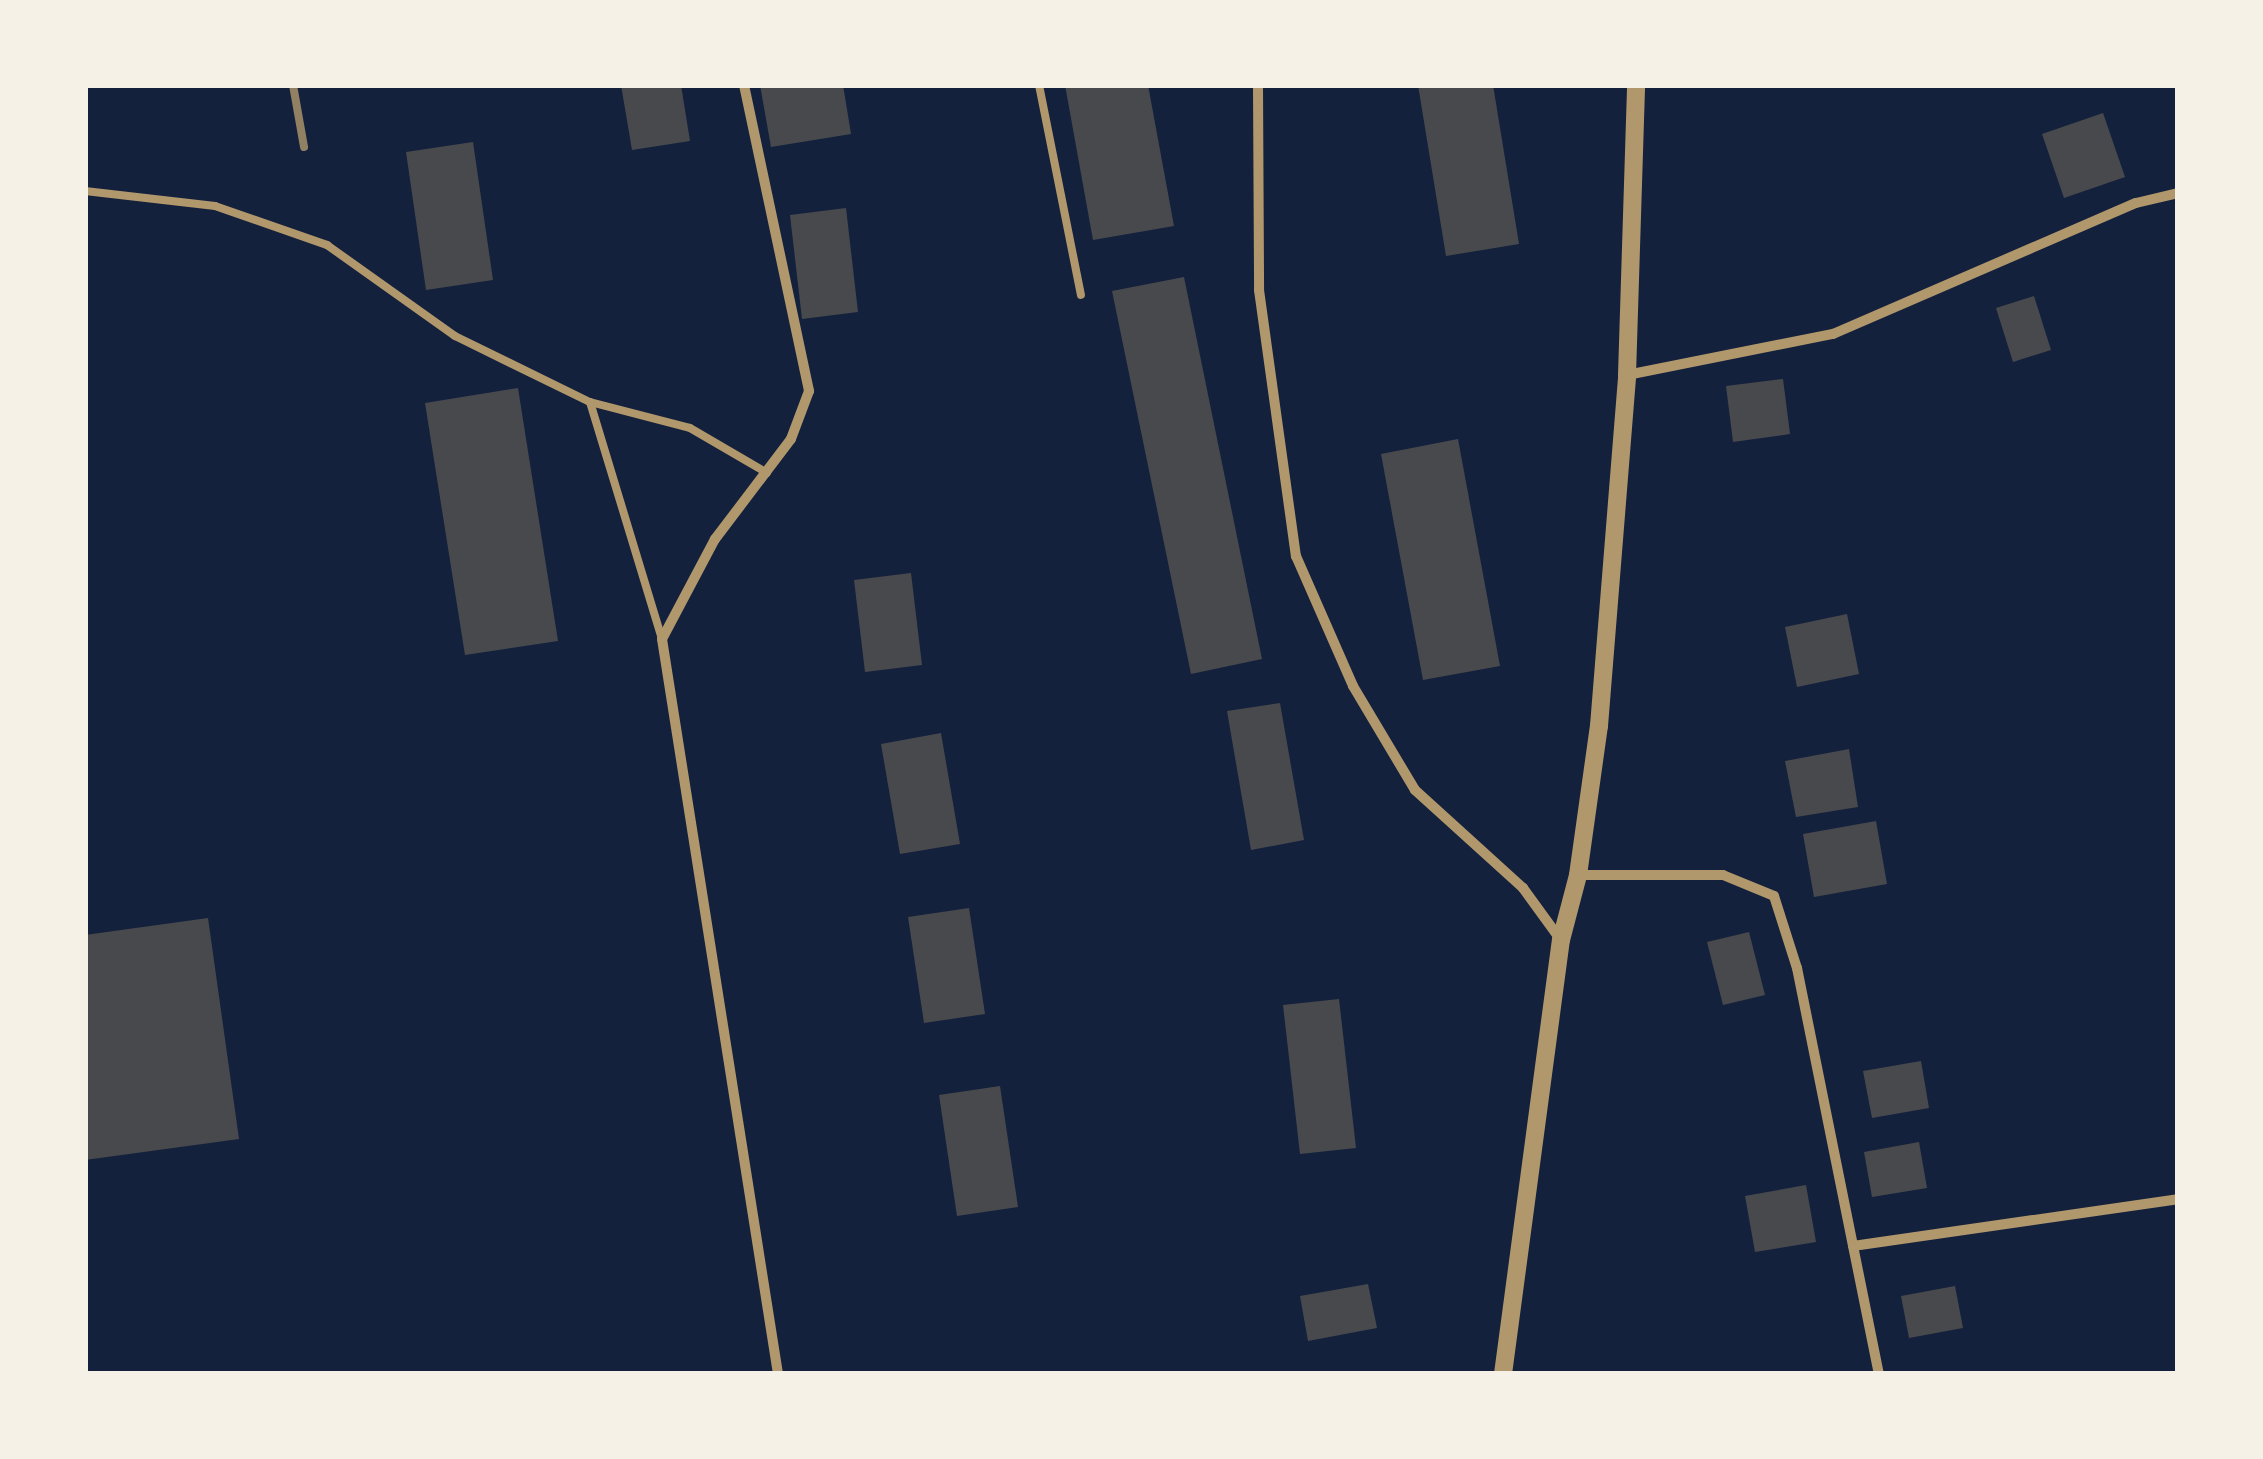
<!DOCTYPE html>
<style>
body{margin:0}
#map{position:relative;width:2263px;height:1459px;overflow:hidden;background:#14213d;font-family:Roboto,sans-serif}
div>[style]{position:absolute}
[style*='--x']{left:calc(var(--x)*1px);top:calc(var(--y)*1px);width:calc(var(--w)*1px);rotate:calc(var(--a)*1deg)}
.building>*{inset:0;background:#48494c}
.service>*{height:8px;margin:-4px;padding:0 4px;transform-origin:4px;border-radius:4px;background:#b1986c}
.minor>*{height:10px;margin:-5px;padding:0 5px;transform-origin:5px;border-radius:5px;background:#b1986c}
.tertiary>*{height:18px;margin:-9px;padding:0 9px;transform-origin:9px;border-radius:9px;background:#b1986c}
.rail>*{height:8px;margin:-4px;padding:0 4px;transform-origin:4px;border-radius:4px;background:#918062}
span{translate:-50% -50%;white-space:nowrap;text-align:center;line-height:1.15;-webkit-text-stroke:8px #f6f1e7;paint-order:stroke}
.frame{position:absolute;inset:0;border:88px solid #f6f1e7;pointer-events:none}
</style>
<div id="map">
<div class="building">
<i style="clip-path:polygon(621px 85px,681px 85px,690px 141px,632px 150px)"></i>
<i style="clip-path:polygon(760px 85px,843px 85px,851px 134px,771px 147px)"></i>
<i style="clip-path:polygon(1065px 85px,1148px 85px,1174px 226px,1093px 240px)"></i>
<i style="clip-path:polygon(1418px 85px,1493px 85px,1519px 244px,1446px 256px)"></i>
<i style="clip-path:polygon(2103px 113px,2125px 177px,2064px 198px,2042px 134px)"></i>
<i style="clip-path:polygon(473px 142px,493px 280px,426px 290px,406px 152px)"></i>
<i style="clip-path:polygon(846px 208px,858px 312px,802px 319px,790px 215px)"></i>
<i style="clip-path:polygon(1184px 277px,1262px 659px,1191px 674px,1112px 291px)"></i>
<i style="clip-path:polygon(2034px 296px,2051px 350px,2013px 362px,1996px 308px)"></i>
<i style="clip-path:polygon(1783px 379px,1790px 434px,1733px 442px,1726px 386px)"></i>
<i style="clip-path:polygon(518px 388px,558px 641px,465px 655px,425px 403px)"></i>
<i style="clip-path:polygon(1458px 439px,1500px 666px,1423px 680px,1381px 454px)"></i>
<i style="clip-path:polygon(911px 573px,922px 665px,865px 672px,854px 580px)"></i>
<i style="clip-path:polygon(1847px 614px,1859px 674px,1797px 687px,1785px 627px)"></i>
<i style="clip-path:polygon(1280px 703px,1304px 840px,1251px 850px,1227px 711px)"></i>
<i style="clip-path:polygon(941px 733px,960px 844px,900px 854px,881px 744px)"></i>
<i style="clip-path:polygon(1849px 749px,1858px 807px,1796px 817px,1785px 761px)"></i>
<i style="clip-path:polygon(1876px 821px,1887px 884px,1814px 897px,1803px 834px)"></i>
<i style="clip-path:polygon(969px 908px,985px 1014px,924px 1023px,908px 917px)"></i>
<i style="clip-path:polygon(208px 918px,239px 1139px,85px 1160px,85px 935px)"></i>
<i style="clip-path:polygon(1749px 932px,1765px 995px,1723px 1005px,1707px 942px)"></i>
<i style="clip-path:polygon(1339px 999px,1356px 1148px,1300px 1154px,1283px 1005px)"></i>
<i style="clip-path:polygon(1921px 1061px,1929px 1108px,1872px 1118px,1863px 1071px)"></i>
<i style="clip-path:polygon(1000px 1086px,1018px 1207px,957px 1216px,939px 1095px)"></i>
<i style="clip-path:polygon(1919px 1142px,1927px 1188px,1872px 1197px,1864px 1152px)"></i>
<i style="clip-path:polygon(1806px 1185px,1816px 1242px,1755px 1252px,1745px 1196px)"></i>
<i style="clip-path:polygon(1368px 1284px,1377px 1328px,1308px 1341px,1300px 1296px)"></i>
<i style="clip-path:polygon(1955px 1286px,1963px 1328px,1909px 1338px,1901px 1296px)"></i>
</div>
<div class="service">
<i style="--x:1039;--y:85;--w:214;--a:78.7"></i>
<i style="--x:85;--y:191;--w:131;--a:6.6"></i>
<i style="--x:215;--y:206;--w:119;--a:19.2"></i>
<i style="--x:327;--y:245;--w:157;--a:35.4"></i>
<i style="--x:455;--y:336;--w:150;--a:26.1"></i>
<i style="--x:590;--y:402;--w:103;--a:14.6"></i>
<i style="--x:690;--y:428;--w:89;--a:30.3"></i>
<i style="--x:590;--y:402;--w:248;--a:73.1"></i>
</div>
<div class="minor">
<i style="--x:744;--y:85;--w:313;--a:78"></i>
<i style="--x:809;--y:391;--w:51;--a:110.6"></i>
<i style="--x:791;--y:439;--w:126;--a:127.2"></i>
<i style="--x:715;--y:539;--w:113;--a:117.9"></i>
<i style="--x:662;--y:639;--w:744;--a:81.03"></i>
<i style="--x:1258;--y:85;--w:205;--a:89.7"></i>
<i style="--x:1259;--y:290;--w:269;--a:82.1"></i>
<i style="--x:1296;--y:556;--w:142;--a:66.3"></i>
<i style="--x:1353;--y:686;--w:121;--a:59.2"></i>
<i style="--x:1415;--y:790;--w:146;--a:42.2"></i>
<i style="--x:1523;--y:888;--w:63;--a:54"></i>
<i style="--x:1627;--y:375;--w:210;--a:-11.3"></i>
<i style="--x:1833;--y:334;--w:330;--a:-23.4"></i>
<i style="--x:2136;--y:203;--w:43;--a:-13.4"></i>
<i style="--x:1578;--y:875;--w:145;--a:0"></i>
<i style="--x:1723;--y:875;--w:55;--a:22.4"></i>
<i style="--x:1774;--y:896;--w:76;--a:72.3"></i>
<i style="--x:1797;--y:968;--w:414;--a:78.6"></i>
<i style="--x:1853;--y:1246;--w:328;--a:-8.2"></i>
</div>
<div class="tertiary">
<i style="--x:1503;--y:1374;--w:438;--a:-82.4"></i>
<i style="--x:1561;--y:940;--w:67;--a:-75.3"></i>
<i style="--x:1578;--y:875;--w:150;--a:-82"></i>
<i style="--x:1599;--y:726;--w:352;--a:-85.4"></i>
<i style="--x:1627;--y:375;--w:290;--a:-88.2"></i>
</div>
<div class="rail">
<i style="--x:293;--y:85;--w:63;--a:79.9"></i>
</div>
<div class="frame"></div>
</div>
